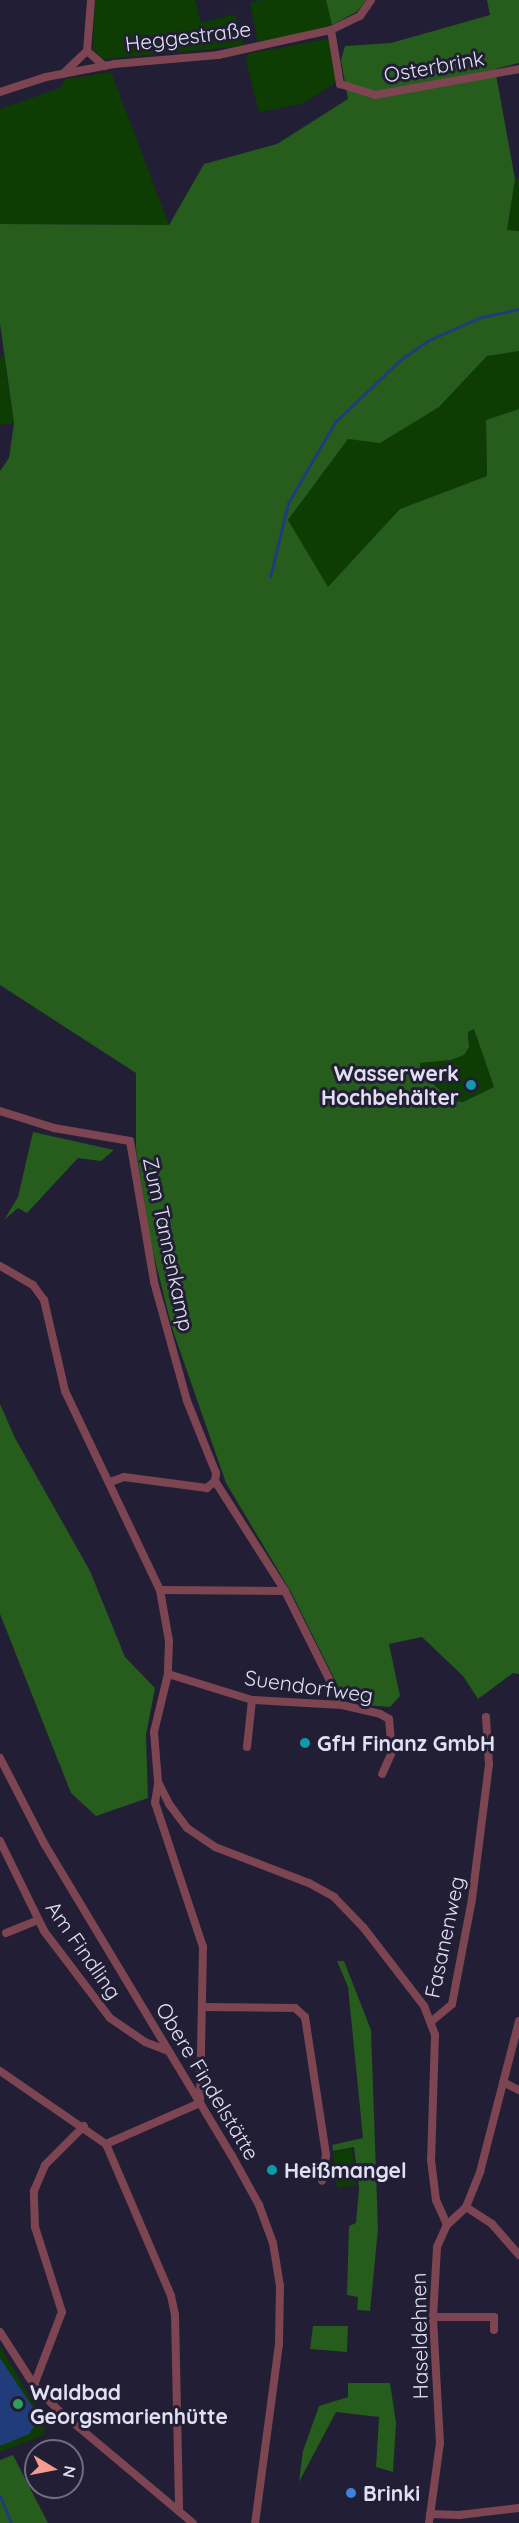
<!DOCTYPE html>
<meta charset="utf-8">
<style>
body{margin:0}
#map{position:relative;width:519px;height:2523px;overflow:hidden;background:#211e35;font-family:Quicksand,sans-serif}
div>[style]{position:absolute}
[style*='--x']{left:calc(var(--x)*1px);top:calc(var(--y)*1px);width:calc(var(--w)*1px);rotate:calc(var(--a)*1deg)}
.green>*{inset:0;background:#0e3d04}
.forest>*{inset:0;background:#265c1c}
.water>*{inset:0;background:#213c7b}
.stream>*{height:3px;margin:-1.5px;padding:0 1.5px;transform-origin:1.5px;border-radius:1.5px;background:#213c7b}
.street>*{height:8px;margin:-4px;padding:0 4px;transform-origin:4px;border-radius:4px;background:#7c4551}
.dots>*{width:16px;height:16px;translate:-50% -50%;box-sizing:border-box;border:3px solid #211e35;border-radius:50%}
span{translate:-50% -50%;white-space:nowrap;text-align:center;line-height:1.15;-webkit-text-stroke:6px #211e35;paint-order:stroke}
.street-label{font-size:21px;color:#e1e0f0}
.poi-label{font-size:21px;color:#e1e0f0;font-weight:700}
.right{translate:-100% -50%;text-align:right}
.left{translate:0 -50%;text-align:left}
.north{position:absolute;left:24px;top:2439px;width:60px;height:60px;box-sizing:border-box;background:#211e35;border:2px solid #6e6c80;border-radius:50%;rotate:100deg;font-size:16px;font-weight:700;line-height:24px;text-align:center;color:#e1e0f0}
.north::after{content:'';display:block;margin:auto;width:21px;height:27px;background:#f59c90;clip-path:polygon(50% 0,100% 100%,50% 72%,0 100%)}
</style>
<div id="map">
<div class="green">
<i style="clip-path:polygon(95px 0,195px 0,201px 23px,235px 14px,244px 46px,103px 59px,93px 49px)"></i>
<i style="clip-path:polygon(261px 0,326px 0,332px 25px,258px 44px,250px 3px)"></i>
<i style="clip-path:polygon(325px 39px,330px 41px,336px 78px,334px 84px,302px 104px,259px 112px,246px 62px,248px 54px)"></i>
<i style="clip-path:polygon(111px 72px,169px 225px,0 224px,0 109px,60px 88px,66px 79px)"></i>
<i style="clip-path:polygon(515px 179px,519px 179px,519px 231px,507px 230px)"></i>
<i style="clip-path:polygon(519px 351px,519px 409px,486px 420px,487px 476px,400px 509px,328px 588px,288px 520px,348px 439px,439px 407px,487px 356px)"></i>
<i style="clip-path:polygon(4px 356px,14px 423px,0 425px,0 357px)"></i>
<i style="clip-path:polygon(474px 1029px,494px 1087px,462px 1102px,451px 1101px,420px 1071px,420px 1063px,451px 1060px,464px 1055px,470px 1040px,468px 1032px)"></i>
<i style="clip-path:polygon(352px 2148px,356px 2185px,337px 2188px,333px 2152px)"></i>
<i style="clip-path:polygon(0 2346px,45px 2423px,44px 2434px,39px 2437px,0 2452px)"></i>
</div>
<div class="forest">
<i style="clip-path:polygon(326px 0,366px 0,358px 11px,332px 25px)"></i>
<i style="clip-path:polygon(evenodd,487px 0,519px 0,519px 63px,495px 69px,515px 179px,507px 230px,519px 231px,519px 351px,487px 356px,439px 407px,380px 443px,348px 439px,288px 520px,328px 587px,400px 509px,487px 476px,486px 420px,519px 409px,519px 1674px,513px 1673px,478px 1699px,463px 1676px,422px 1637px,389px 1644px,400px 1696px,390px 1707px,364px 1705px,344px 1698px,291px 1592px,226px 1483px,172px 1328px,151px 1244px,136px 1149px,136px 1073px,0 985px,0 471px,9px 458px,14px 423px,0 324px,0 224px,169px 225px,204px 164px,277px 144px,348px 99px,341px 60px,345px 46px,391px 43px,490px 15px,487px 0,474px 1029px,494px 1087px,463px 1102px,451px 1101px,420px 1071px,420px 1063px,451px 1060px,464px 1055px,469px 1047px,468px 1032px,474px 1029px)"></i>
<i style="clip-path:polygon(33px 1132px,114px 1150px,101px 1161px,78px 1158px,27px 1213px,18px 1208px,4px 1220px,18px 1197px)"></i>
<i style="clip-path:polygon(0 1404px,15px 1438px,90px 1571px,125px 1657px,155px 1688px,146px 1735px,148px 1798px,96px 1816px,71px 1793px,0 1614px)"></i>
<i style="clip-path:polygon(337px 1961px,344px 1961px,371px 2030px,378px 2229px,370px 2311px,357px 2310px,358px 2297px,347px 2295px,349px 2226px,356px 2223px,359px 2188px,354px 2147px,333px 2151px,332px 2145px,363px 2138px,348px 1987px)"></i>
<i style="clip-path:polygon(313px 2326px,348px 2326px,347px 2352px,310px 2349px)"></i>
<i style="clip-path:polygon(348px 2383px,390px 2383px,396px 2423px,393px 2472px,376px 2467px,379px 2417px,336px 2412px,299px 2482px,303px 2451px,319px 2406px,348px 2397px)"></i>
<i style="clip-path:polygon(13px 2455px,48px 2523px,0 2523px,0 2460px)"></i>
</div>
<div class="water">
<i style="clip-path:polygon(0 2358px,34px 2409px,37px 2422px,29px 2434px,0 2446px)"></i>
</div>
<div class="stream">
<i style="--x:270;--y:577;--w:76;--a:-76.3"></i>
<i style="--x:288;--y:503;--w:94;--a:-59.9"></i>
<i style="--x:335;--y:422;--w:90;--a:-43.6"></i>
<i style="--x:400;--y:360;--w:35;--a:-35"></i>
<i style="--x:429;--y:340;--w:57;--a:-23.9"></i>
<i style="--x:481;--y:317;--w:39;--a:-12"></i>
<i style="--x:0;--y:2496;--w:29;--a:68"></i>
</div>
<div class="street">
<i style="--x:331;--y:30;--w:55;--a:80.5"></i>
<i style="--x:340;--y:84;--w:37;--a:17"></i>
<i style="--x:375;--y:95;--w:146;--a:-10.2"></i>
<i style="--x:87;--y:51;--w:23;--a:41"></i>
<i style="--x:63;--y:74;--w:33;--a:-44"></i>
<i style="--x:87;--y:51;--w:51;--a:-85.5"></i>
<i style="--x:0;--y:92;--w:48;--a:-18.1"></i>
<i style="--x:46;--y:77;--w:69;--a:-10.8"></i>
<i style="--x:114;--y:64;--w:104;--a:-4.9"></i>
<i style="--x:218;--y:55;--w:116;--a:-12.5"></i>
<i style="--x:331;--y:30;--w:32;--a:-26"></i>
<i style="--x:360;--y:16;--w:19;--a:-55"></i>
<i style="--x:0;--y:1111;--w:57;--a:17.5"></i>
<i style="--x:54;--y:1128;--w:77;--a:9.7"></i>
<i style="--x:130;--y:1141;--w:143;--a:80.3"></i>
<i style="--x:154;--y:1282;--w:123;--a:74.5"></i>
<i style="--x:187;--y:1401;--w:78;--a:68.1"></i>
<i style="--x:216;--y:1473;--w:8;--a:97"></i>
<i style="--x:215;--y:1481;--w:11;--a:139"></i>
<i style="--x:207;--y:1488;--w:84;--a:-172.5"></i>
<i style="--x:124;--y:1477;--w:15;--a:160"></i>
<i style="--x:0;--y:1266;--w:38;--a:30"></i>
<i style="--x:33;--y:1285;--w:19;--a:54"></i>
<i style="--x:44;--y:1300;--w:93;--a:77"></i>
<i style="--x:65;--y:1391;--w:221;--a:64.5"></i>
<i style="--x:160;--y:1590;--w:52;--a:80"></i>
<i style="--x:169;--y:1641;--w:33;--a:92"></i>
<i style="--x:168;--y:1674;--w:60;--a:103.6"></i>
<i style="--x:154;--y:1732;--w:50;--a:85.4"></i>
<i style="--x:158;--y:1782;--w:25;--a:63"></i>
<i style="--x:169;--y:1804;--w:30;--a:53"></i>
<i style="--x:187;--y:1828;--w:34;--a:34"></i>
<i style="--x:215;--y:1847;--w:101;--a:21"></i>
<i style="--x:309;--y:1883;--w:29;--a:29"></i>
<i style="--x:334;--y:1897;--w:42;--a:46"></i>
<i style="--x:363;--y:1927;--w:100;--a:52.3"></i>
<i style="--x:424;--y:2006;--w:31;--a:69"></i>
<i style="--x:435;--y:2035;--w:125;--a:91.8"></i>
<i style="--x:431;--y:2160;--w:40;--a:82.9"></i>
<i style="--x:436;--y:2200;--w:27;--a:66"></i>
<i style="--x:215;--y:1481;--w:130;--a:57.5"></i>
<i style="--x:285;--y:1591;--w:127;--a:63.4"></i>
<i style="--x:160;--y:1590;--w:125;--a:0.5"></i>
<i style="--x:168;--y:1674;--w:88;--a:17.2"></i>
<i style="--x:252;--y:1700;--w:90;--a:3.2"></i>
<i style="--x:342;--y:1705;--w:39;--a:13"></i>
<i style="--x:380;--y:1714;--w:10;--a:29"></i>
<i style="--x:389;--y:1719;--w:33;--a:85"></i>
<i style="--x:392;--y:1752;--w:24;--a:114"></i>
<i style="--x:247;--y:1747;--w:47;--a:-83.9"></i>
<i style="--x:0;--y:1758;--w:98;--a:62.7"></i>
<i style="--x:45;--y:1845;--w:363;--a:59"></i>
<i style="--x:232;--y:2156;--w:56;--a:61.1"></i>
<i style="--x:259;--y:2205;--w:40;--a:69.8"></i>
<i style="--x:273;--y:2243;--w:44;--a:80.8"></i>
<i style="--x:280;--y:2286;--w:58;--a:91"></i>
<i style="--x:279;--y:2344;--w:181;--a:97.6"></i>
<i style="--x:0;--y:1841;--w:100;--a:63.9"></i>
<i style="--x:44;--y:1931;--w:109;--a:52.8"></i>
<i style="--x:110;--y:2018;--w:42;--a:34.4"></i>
<i style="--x:145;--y:2042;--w:25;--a:21"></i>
<i style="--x:6;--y:1933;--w:35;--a:-22"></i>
<i style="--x:202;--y:2007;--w:93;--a:0.6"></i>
<i style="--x:295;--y:2008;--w:13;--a:42"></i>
<i style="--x:305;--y:2017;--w:140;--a:81.3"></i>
<i style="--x:326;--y:2155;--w:26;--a:99"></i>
<i style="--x:432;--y:2021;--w:26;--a:-40"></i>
<i style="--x:452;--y:2004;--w:107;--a:-79.2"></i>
<i style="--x:472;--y:1899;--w:136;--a:-82.8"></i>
<i style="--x:489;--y:1764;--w:47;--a:-93.7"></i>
<i style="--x:0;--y:2071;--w:129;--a:34.6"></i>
<i style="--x:106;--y:2144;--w:165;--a:66.8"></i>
<i style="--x:171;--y:2296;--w:19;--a:78"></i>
<i style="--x:175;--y:2315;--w:196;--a:88.8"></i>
<i style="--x:503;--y:2082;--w:18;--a:27"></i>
<i style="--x:106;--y:2144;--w:103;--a:-23.6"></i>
<i style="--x:200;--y:2103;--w:156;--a:-88.9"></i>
<i style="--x:203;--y:1947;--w:152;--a:-108.4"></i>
<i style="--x:155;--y:1803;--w:19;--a:-81"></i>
<i style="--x:466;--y:2207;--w:31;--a:33"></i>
<i style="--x:492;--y:2224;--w:41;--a:48.9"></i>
<i style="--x:433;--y:2317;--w:61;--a:0"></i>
<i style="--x:494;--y:2317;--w:13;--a:90"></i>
<i style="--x:0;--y:2332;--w:63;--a:57.3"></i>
<i style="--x:34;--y:2385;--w:33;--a:46"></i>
<i style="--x:57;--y:2409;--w:177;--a:40"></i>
<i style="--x:34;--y:2385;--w:78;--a:-69"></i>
<i style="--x:62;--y:2312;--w:89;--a:-107.6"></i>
<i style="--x:35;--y:2227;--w:36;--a:-92"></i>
<i style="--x:34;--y:2191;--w:28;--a:-67"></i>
<i style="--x:45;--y:2165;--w:55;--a:-45"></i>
<i style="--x:430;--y:2514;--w:29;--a:2"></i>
<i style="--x:459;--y:2515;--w:60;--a:-6.7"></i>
<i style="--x:429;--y:2523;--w:81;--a:-82.2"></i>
<i style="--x:440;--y:2443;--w:126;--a:-93.2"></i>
<i style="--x:433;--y:2317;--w:70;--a:-86.7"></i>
<i style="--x:437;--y:2247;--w:24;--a:-66"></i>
<i style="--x:447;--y:2225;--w:26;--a:-43"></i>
<i style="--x:466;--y:2207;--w:38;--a:-68"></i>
<i style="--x:480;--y:2172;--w:156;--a:-75.5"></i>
</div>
<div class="dots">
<i style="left:471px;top:1085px;background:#0f9aa8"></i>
<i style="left:305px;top:1743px;background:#0f9aa8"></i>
<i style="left:272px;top:2170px;background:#0f9aa8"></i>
<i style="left:18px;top:2404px;background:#2e9e5b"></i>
<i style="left:351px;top:2493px;background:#3f7fe0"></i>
</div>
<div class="street-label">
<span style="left:188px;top:36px;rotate:-7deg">Heggestraße</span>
<span style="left:434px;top:66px;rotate:-10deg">Osterbrink</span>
<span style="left:169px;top:1244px;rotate:78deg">Zum Tannenkamp</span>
<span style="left:309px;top:1686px;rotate:8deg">Suendorfweg</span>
<span style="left:444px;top:1937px;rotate:-78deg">Fasanenweg</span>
<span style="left:84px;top:1950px;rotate:55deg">Am Findling</span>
<span style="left:208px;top:2081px;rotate:59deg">Obere Findelstätte</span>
<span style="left:419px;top:2336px;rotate:-91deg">Haseldehnen</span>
</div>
<div class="poi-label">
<span class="right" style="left:459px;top:1085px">Wasserwerk<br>Hochbehälter</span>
<span class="left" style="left:317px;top:1743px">GfH Finanz GmbH</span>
<span class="left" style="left:284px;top:2170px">Heißmangel</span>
<span class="left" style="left:30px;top:2404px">Waldbad<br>Georgsmarienhütte</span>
<span class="left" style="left:363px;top:2493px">Brinki</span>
</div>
<div class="north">N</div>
</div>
